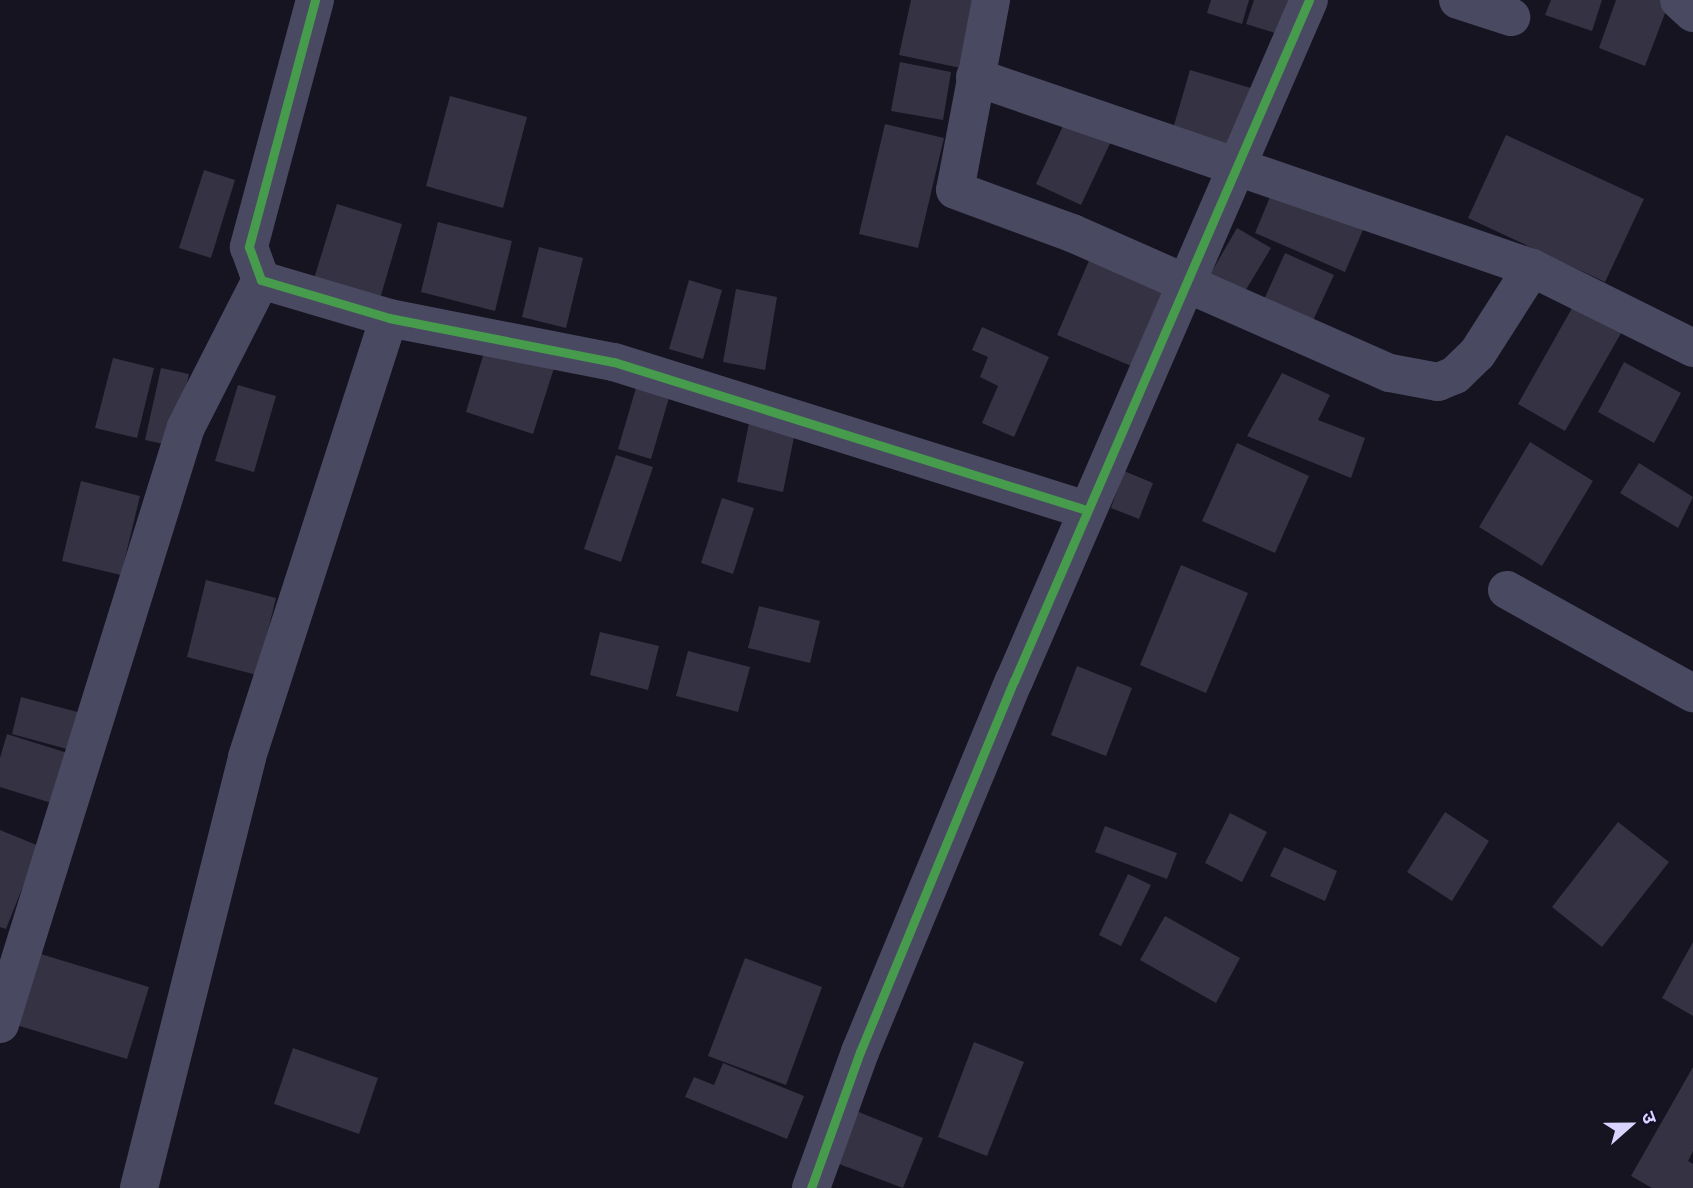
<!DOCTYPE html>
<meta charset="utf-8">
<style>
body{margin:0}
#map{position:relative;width:1693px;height:1188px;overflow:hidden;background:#161421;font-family:Mulish,"Noto Sans Devanagari",sans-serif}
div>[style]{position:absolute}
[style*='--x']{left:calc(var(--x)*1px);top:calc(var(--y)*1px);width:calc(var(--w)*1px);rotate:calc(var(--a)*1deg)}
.building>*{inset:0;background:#343243}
.street>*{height:38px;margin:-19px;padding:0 19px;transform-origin:19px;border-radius:19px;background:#4a4962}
.cycleway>*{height:9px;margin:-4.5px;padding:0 4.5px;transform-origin:4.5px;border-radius:4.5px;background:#469c4c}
span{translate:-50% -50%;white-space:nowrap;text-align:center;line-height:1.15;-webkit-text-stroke:6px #130f26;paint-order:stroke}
.north{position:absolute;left:1595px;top:1090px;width:70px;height:70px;-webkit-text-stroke:5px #130f26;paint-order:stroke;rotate:69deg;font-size:19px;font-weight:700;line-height:28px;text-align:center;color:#d9d4ff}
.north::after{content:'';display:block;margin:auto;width:24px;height:32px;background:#d9d4ff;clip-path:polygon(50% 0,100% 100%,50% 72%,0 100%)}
</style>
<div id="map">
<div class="building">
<i style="clip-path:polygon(911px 0,990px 0,975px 71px,899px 55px)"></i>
<i style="clip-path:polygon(1211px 0,1249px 0,1242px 24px,1207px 13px)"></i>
<i style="clip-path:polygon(1254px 0,1296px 0,1285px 36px,1246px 24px)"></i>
<i style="clip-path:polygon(1551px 0,1602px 0,1592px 31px,1545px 15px)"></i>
<i style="clip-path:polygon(1616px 0,1670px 0,1645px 66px,1599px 48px)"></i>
<i style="clip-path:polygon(900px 62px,951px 72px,943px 120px,891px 111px)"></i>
<i style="clip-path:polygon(1190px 70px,1251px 88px,1233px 150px,1172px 132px)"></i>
<i style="clip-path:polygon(450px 96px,527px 117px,503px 208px,426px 186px)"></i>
<i style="clip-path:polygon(1069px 113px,1114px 135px,1081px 205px,1036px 184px)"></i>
<i style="clip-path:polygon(885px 124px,944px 138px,918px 248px,859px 234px)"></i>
<i style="clip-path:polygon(1506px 135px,1644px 199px,1605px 282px,1468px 218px)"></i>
<i style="clip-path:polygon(204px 170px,235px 180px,211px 258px,179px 248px)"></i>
<i style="clip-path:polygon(1275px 185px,1365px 225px,1345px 272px,1255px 233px)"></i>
<i style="clip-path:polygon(337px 204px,402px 224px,379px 302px,313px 282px)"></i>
<i style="clip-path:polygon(438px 222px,512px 241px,495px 311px,421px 292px)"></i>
<i style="clip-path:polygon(1237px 228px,1271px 248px,1241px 298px,1208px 278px)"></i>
<i style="clip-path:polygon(539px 247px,583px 258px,566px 328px,522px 317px)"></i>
<i style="clip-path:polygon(1094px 249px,1177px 285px,1141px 370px,1057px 335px)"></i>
<i style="clip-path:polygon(1285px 253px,1334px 275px,1310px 327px,1262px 304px)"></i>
<i style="clip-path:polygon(689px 280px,722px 290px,703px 359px,669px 349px)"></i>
<i style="clip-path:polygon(736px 289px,777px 297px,765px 370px,723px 362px)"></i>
<i style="clip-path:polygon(1576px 301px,1624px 328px,1565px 431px,1518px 404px)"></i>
<i style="clip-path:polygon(982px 327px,1049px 357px,1014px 437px,982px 423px,998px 386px,980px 377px,988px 357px,972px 350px)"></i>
<i style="clip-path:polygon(486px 346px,554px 368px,533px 434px,466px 412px)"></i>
<i style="clip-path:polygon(113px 358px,154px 368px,137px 438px,95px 428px)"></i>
<i style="clip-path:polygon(1624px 362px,1681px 393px,1654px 443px,1598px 412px)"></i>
<i style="clip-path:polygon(161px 368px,189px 374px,173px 446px,145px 440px)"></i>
<i style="clip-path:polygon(1282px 373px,1330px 395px,1318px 420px,1365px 438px,1351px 478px,1247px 436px)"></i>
<i style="clip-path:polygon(638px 381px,671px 391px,651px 459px,618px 449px)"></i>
<i style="clip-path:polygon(238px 385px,276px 396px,254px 472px,215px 461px)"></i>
<i style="clip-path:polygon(750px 418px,796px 427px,783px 492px,737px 482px)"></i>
<i style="clip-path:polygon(1530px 442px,1593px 481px,1542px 566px,1479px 527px)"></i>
<i style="clip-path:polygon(1237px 443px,1309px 476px,1275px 553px,1202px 521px)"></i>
<i style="clip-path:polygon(616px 455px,653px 467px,621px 562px,584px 549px)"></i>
<i style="clip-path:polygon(1639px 463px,1693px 497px,1678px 528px,1620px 493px)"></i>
<i style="clip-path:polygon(1124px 471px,1153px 483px,1139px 519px,1111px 508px)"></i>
<i style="clip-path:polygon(81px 481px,140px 496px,121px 575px,62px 561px)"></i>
<i style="clip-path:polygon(722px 498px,754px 508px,733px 574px,701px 563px)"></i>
<i style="clip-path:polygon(1181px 565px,1248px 593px,1206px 693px,1140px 665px)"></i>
<i style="clip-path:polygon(206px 580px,276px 598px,257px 675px,187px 657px)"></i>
<i style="clip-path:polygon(759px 606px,820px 621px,810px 663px,748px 648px)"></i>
<i style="clip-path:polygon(600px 632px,659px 646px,648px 690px,590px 675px)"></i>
<i style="clip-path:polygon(688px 651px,750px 667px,738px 712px,676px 696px)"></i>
<i style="clip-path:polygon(1077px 666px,1132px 688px,1106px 756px,1051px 735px)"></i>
<i style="clip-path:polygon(21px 697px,85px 714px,74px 751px,12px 734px)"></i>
<i style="clip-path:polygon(7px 734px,77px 756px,61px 806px,0 787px,0 758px)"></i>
<i style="clip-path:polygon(1445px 812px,1489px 841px,1452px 901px,1407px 872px)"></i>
<i style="clip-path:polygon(1230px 813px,1267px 832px,1242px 882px,1205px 863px)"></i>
<i style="clip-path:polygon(1618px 822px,1669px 862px,1602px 947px,1552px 907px)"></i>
<i style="clip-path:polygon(1105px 826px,1177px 853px,1167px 879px,1095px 852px)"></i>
<i style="clip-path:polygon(0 830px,39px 846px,6px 929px,0 927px)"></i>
<i style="clip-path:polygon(1284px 847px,1337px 871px,1325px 901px,1270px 876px)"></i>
<i style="clip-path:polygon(1128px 874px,1151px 885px,1121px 946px,1099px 935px)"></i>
<i style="clip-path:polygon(1165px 916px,1240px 958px,1216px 1003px,1140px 960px)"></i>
<i style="clip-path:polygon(1693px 942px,1693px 1016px,1662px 998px)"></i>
<i style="clip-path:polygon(31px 951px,149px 987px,127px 1059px,10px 1023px)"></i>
<i style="clip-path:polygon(745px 958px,822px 987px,786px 1085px,708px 1056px)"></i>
<i style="clip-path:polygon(974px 1042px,1024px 1062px,987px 1156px,938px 1137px)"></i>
<i style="clip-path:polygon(293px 1048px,378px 1078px,359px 1134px,274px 1104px)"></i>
<i style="clip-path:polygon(723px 1063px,804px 1096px,787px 1139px,685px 1097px,694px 1077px,714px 1085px)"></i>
<i style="clip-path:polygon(1693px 1067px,1693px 1151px,1688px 1161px,1693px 1164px,1693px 1188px,1652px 1188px,1631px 1176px)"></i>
<i style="clip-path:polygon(844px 1106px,923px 1138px,903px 1188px,823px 1158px)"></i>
</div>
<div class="street">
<i style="--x:315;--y:0;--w:256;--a:105"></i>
<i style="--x:249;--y:247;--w:35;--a:70"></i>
<i style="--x:261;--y:280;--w:134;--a:16.5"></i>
<i style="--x:389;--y:318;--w:229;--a:11.1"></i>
<i style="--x:614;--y:362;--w:496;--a:17.4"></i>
<i style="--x:991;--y:0;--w:193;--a:100.7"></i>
<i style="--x:955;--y:190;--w:125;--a:20.2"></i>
<i style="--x:1072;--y:233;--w:347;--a:23.8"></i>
<i style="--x:1390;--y:373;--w:49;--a:10.6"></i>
<i style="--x:1438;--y:382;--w:18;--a:-22"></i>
<i style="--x:1455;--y:375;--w:30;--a:-44"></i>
<i style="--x:1477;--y:354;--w:102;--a:-57.4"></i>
<i style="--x:1458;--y:0;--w:56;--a:17.8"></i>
<i style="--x:1679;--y:0;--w:19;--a:43"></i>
<i style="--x:975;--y:77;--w:589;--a:18.93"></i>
<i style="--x:1532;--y:268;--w:180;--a:26.4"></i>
<i style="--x:1507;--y:590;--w:213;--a:29"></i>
<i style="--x:0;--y:1024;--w:625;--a:-72.7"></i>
<i style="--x:186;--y:427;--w:165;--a:-63"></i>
<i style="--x:139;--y:1188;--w:444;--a:-75.9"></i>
<i style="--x:247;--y:757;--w:461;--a:-72.1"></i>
<i style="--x:811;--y:1188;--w:145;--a:-70.2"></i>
<i style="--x:860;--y:1052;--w:402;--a:-67.5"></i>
<i style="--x:1014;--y:681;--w:742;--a:-66.58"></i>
</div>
<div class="cycleway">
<i style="--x:315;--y:0;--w:256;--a:105"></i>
<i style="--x:249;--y:247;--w:35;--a:70"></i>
<i style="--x:261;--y:280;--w:134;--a:16.5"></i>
<i style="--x:389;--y:318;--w:229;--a:11.1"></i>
<i style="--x:614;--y:362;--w:496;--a:17.4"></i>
<i style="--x:811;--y:1188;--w:145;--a:-70.2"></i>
<i style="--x:860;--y:1052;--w:402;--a:-67.5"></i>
<i style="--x:1014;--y:681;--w:742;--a:-66.58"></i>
</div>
<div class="north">उ</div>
</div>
